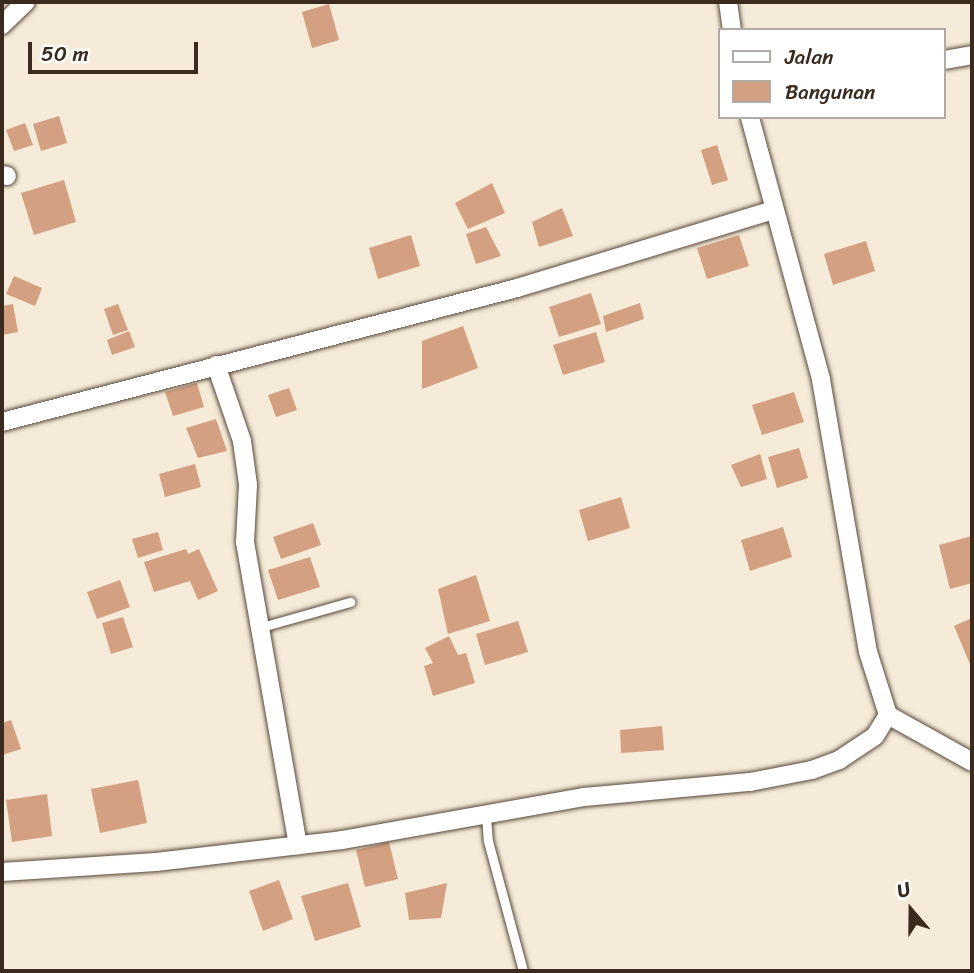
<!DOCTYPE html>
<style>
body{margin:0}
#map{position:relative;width:974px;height:973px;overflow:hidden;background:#f5ebd8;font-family:Sriracha,sans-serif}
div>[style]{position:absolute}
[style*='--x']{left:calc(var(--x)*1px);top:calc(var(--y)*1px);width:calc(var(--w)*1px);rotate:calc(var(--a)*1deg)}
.building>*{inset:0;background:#d3a181}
.roads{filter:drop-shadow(0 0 2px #57473a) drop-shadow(0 0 2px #57473a)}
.service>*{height:9px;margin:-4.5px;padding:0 4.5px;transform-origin:4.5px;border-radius:4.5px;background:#fff}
.minor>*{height:18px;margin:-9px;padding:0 9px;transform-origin:9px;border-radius:9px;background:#fff}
span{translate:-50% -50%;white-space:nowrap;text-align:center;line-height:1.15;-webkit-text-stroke:5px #fff;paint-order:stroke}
.frame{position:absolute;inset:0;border:4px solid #3b2a1e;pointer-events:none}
.legend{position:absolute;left:718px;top:28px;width:228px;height:91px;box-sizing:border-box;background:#fff;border:2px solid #b1aaa5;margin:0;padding:9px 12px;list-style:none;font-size:21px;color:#3b2a1e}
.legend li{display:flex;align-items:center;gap:14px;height:35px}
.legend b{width:35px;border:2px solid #b1aaa5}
.north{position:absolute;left:876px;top:875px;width:70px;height:70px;-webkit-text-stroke:5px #fff;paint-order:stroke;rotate:340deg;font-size:19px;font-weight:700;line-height:28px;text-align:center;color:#3b2a1e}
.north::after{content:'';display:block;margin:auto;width:24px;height:32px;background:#3b2a1e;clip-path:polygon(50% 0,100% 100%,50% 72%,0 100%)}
.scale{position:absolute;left:28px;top:42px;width:170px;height:32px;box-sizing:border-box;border:4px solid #3b2a1e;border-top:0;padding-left:9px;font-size:21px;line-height:24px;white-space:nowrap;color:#3b2a1e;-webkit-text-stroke:5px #fff;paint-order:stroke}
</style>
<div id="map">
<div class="building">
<i style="clip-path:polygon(329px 4px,339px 40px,312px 48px,302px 12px)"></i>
<i style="clip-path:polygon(59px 116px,67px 143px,41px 151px,33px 124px)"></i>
<i style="clip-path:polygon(25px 123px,33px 145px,14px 151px,6px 130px)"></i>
<i style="clip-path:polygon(717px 145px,728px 180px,712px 185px,701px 150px)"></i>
<i style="clip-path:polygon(64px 180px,76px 222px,34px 235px,21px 193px)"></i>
<i style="clip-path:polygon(492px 183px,505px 213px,468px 229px,455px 203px)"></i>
<i style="clip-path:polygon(562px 208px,573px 236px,539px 247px,532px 222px)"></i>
<i style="clip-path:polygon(486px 227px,501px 256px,476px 264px,466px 234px)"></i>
<i style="clip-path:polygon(411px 235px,420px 266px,378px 279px,369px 248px)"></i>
<i style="clip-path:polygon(739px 235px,749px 266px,707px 279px,697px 248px)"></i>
<i style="clip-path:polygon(866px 241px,875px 271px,833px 285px,824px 254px)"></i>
<i style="clip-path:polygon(14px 276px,42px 288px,35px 306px,6px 294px)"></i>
<i style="clip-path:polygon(591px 293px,601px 324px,559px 337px,549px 307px)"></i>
<i style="clip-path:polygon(640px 303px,644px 319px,606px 332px,603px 316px)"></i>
<i style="clip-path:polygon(13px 304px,18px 332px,2px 335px,2px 306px)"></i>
<i style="clip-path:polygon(118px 304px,128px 330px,113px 335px,104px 309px)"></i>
<i style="clip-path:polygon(463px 326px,478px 368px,422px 389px,422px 341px)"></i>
<i style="clip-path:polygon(129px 331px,135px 347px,112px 355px,107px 340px)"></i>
<i style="clip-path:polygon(596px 332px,605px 362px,563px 375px,553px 345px)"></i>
<i style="clip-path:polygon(197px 383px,204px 407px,173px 416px,165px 392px)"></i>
<i style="clip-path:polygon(289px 388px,297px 410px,276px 417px,268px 395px)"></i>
<i style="clip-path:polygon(794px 392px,804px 422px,762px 435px,752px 405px)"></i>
<i style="clip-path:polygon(216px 419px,227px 451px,198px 458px,186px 428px)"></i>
<i style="clip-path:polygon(799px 448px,808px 478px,777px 488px,768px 457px)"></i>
<i style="clip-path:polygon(760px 454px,767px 479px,741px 487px,731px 465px)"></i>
<i style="clip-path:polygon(195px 464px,201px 487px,165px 497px,159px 474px)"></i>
<i style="clip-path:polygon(621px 497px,630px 528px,588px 541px,579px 510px)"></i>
<i style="clip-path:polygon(313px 523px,321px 545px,281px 559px,273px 537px)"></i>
<i style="clip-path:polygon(783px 527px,792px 557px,750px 571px,741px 540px)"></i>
<i style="clip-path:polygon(158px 532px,163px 550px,138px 558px,132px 539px)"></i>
<i style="clip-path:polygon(972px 536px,972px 583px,950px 589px,939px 545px)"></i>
<i style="clip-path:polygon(186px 549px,188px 554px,199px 549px,218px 591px,198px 600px,190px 581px,154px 592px,144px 562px)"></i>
<i style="clip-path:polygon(310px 557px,320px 587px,278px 600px,268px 570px)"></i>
<i style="clip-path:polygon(476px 575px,490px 621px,448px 634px,438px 589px)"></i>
<i style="clip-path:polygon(120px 580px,130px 607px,97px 619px,87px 592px)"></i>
<i style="clip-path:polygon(123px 617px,133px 647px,111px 654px,102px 623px)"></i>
<i style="clip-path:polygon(972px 618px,972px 717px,970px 717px,972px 669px,954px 626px)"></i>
<i style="clip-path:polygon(518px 621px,528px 652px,485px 665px,476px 634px)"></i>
<i style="clip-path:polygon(449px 636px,458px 655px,466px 653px,475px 683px,433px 696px,424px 666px,433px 663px,425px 648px)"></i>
<i style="clip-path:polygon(11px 720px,21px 749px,2px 755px,2px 723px)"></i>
<i style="clip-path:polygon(662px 726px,664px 750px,621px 753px,620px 730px)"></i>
<i style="clip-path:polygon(138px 780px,147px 823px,100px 833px,91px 789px)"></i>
<i style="clip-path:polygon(47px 794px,52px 836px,12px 842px,6px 800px)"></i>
<i style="clip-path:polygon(389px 842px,398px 879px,365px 887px,356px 850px)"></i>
<i style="clip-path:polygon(279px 880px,293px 919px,263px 931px,249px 891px)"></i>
<i style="clip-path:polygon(348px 883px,361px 927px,315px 941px,301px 896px)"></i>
<i style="clip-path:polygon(447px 883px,441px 918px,409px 920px,405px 893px)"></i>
</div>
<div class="roads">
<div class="service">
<i style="--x:258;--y:628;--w:96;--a:-15.8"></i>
<i style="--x:486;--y:815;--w:26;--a:86"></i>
<i style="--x:488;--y:841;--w:135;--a:74.9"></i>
</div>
<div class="minor">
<i style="--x:728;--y:2;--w:28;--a:82"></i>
<i style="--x:2;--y:25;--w:33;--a:-44"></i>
<i style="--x:944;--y:60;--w:28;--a:-10"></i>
<i style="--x:2;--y:175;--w:5;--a:11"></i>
<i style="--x:216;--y:365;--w:80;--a:71.1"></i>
<i style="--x:242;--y:441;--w:44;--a:82.2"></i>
<i style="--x:248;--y:485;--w:57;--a:93"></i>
<i style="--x:245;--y:542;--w:308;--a:80.1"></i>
<i style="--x:2;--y:422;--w:532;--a:-14.58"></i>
<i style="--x:517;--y:288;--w:269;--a:-16.9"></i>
<i style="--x:888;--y:715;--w:96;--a:29.2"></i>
<i style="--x:2;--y:872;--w:154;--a:-3.7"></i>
<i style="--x:156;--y:862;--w:187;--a:-6.7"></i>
<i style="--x:342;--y:840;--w:246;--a:-10.1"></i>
<i style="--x:584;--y:797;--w:167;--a:-5.2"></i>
<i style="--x:750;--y:782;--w:63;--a:-11"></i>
<i style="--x:812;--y:770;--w:29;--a:-20"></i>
<i style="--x:839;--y:760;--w:43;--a:-33.7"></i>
<i style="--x:875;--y:736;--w:25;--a:-58"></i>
<i style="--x:888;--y:715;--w:66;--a:-107.6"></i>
<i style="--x:868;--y:652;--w:277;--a:-99.8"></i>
<i style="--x:821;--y:379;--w:271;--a:-105.2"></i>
</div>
</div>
<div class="frame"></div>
<ul class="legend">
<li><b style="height:9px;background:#fff"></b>Jalan</li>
<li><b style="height:19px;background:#d3a181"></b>Bangunan</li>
</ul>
<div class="north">U</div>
<div class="scale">50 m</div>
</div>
